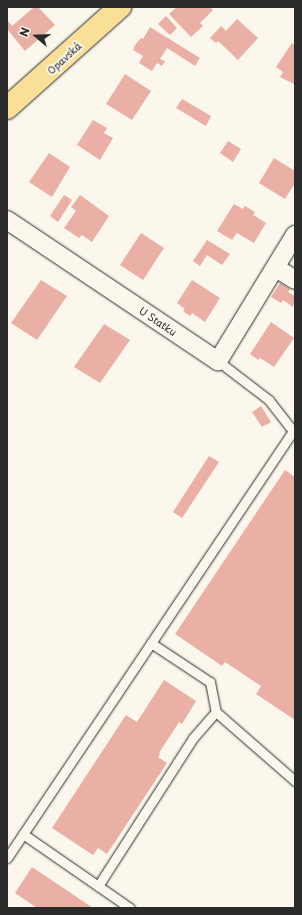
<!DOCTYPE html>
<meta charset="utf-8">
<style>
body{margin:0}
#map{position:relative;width:302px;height:915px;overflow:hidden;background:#fbf7ec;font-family:"Playpen Sans",sans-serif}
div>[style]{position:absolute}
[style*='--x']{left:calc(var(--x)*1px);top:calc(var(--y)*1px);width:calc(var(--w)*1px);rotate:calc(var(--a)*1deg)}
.building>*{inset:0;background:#eab0a6}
.roads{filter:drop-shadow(0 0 1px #2b2b2b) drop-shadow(0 0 1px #2b2b2b)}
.lane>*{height:9px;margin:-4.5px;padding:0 4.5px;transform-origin:4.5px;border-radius:4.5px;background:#fbf7ec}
.street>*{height:18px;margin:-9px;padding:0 9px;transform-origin:9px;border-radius:9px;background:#fbf7ec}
.primary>*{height:22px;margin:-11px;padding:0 11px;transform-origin:11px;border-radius:11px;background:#fadf96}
span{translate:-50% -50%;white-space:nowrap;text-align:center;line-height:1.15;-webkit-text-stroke:4px #fbf7ec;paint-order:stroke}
.street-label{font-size:10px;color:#2b2b2b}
.frame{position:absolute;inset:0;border:8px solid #2b2b2b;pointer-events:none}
.north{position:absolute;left:16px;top:16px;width:40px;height:40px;-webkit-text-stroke:3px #fbf7ec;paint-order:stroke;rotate:289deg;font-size:11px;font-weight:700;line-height:16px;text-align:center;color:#2b2b2b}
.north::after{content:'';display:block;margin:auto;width:14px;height:18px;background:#2b2b2b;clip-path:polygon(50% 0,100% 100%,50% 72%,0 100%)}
</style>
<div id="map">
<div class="building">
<i style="clip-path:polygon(34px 7px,38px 7px,55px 25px,25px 51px,7px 29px,7px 20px,12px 26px)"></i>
<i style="clip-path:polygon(177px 7px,210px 7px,213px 10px,200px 23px,203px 26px,191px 37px,169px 14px)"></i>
<i style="clip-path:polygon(166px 16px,177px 28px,170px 35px,158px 24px)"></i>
<i style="clip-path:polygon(237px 19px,258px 38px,238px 60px,218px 41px,216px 43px,210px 38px,221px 26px,226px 31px)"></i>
<i style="clip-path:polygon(150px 27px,200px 58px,195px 66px,167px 48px,160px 59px,165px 61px,162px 66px,157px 63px,152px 71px,139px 63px,143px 56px,133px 50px,135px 45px,141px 38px,143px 39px)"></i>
<i style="clip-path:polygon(292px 43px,295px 45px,294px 84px,280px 77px,283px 72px,276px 67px)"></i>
<i style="clip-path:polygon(125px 74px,151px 91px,132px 120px,106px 104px)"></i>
<i style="clip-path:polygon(182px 99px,211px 116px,206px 126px,176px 108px)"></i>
<i style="clip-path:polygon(93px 120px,107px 128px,104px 133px,113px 138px,100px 160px,77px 145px)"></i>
<i style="clip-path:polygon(228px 141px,241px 149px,233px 162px,220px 153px)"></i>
<i style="clip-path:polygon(49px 153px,70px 167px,52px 197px,29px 182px)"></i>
<i style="clip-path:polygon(274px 158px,295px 171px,295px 183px,285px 199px,259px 183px)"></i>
<i style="clip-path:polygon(64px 195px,72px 200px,58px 222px,50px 216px)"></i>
<i style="clip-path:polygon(80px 195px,109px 216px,92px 242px,82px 235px,79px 238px,64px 228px,76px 211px,71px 207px)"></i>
<i style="clip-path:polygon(234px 204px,243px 209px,245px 206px,255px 212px,253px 215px,266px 223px,254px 243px,237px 233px,232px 240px,217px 231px)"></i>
<i style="clip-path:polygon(141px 233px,164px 248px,143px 280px,120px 265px)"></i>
<i style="clip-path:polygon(207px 240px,230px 254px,222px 265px,207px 255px,200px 266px,193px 261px)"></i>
<i style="clip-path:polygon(41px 280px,67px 296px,37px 340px,11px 323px)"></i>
<i style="clip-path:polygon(192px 280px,220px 298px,205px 322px,192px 313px,190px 316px,183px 311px,185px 309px,177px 303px)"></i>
<i style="clip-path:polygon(280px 283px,290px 289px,288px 292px,295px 296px,293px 307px,283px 300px,281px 303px,271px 297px)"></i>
<i style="clip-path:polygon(271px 322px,294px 338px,274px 367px,260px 358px,258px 360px,250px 354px)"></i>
<i style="clip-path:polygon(104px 324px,130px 340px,100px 383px,74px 367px)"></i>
<i style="clip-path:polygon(261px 406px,271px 422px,262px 427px,252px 412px)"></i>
<i style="clip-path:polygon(209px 456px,219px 462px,182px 518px,173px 512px)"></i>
<i style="clip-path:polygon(285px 470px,295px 477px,295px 720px,256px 694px,261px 686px,225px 662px,222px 666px,175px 634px)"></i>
<i style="clip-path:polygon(164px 680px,196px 701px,182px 724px,179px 722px,159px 753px,160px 754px,158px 757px,167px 763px,107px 854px,98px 848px,93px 855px,52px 828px,126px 715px,137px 722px)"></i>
<i style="clip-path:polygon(32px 867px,93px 908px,37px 908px,15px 893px)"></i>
</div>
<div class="roads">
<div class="lane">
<i style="--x:151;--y:643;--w:71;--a:33.5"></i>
<i style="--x:210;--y:682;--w:31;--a:79"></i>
<i style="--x:216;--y:712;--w:105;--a:41.1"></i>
<i style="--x:23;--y:834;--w:130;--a:34.7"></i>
<i style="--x:7;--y:858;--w:514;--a:-56.19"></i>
<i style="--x:293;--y:431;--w:39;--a:-128"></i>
<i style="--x:269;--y:400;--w:64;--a:-142.6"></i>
<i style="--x:98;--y:886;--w:176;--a:-57.3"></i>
<i style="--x:193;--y:738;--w:35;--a:-49"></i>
</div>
<div class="street">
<i style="--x:7;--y:220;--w:254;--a:33.8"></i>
<i style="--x:218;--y:361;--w:148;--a:-58.6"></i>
<i style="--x:276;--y:268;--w:22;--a:32"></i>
</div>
<div class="primary">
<i style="--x:7;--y:108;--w:152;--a:-41.8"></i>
</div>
</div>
<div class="street-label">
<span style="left:64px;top:58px;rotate:-42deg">Opavská</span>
<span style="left:158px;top:321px;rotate:34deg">U Statku</span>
</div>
<div class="frame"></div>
<div class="north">N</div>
</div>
